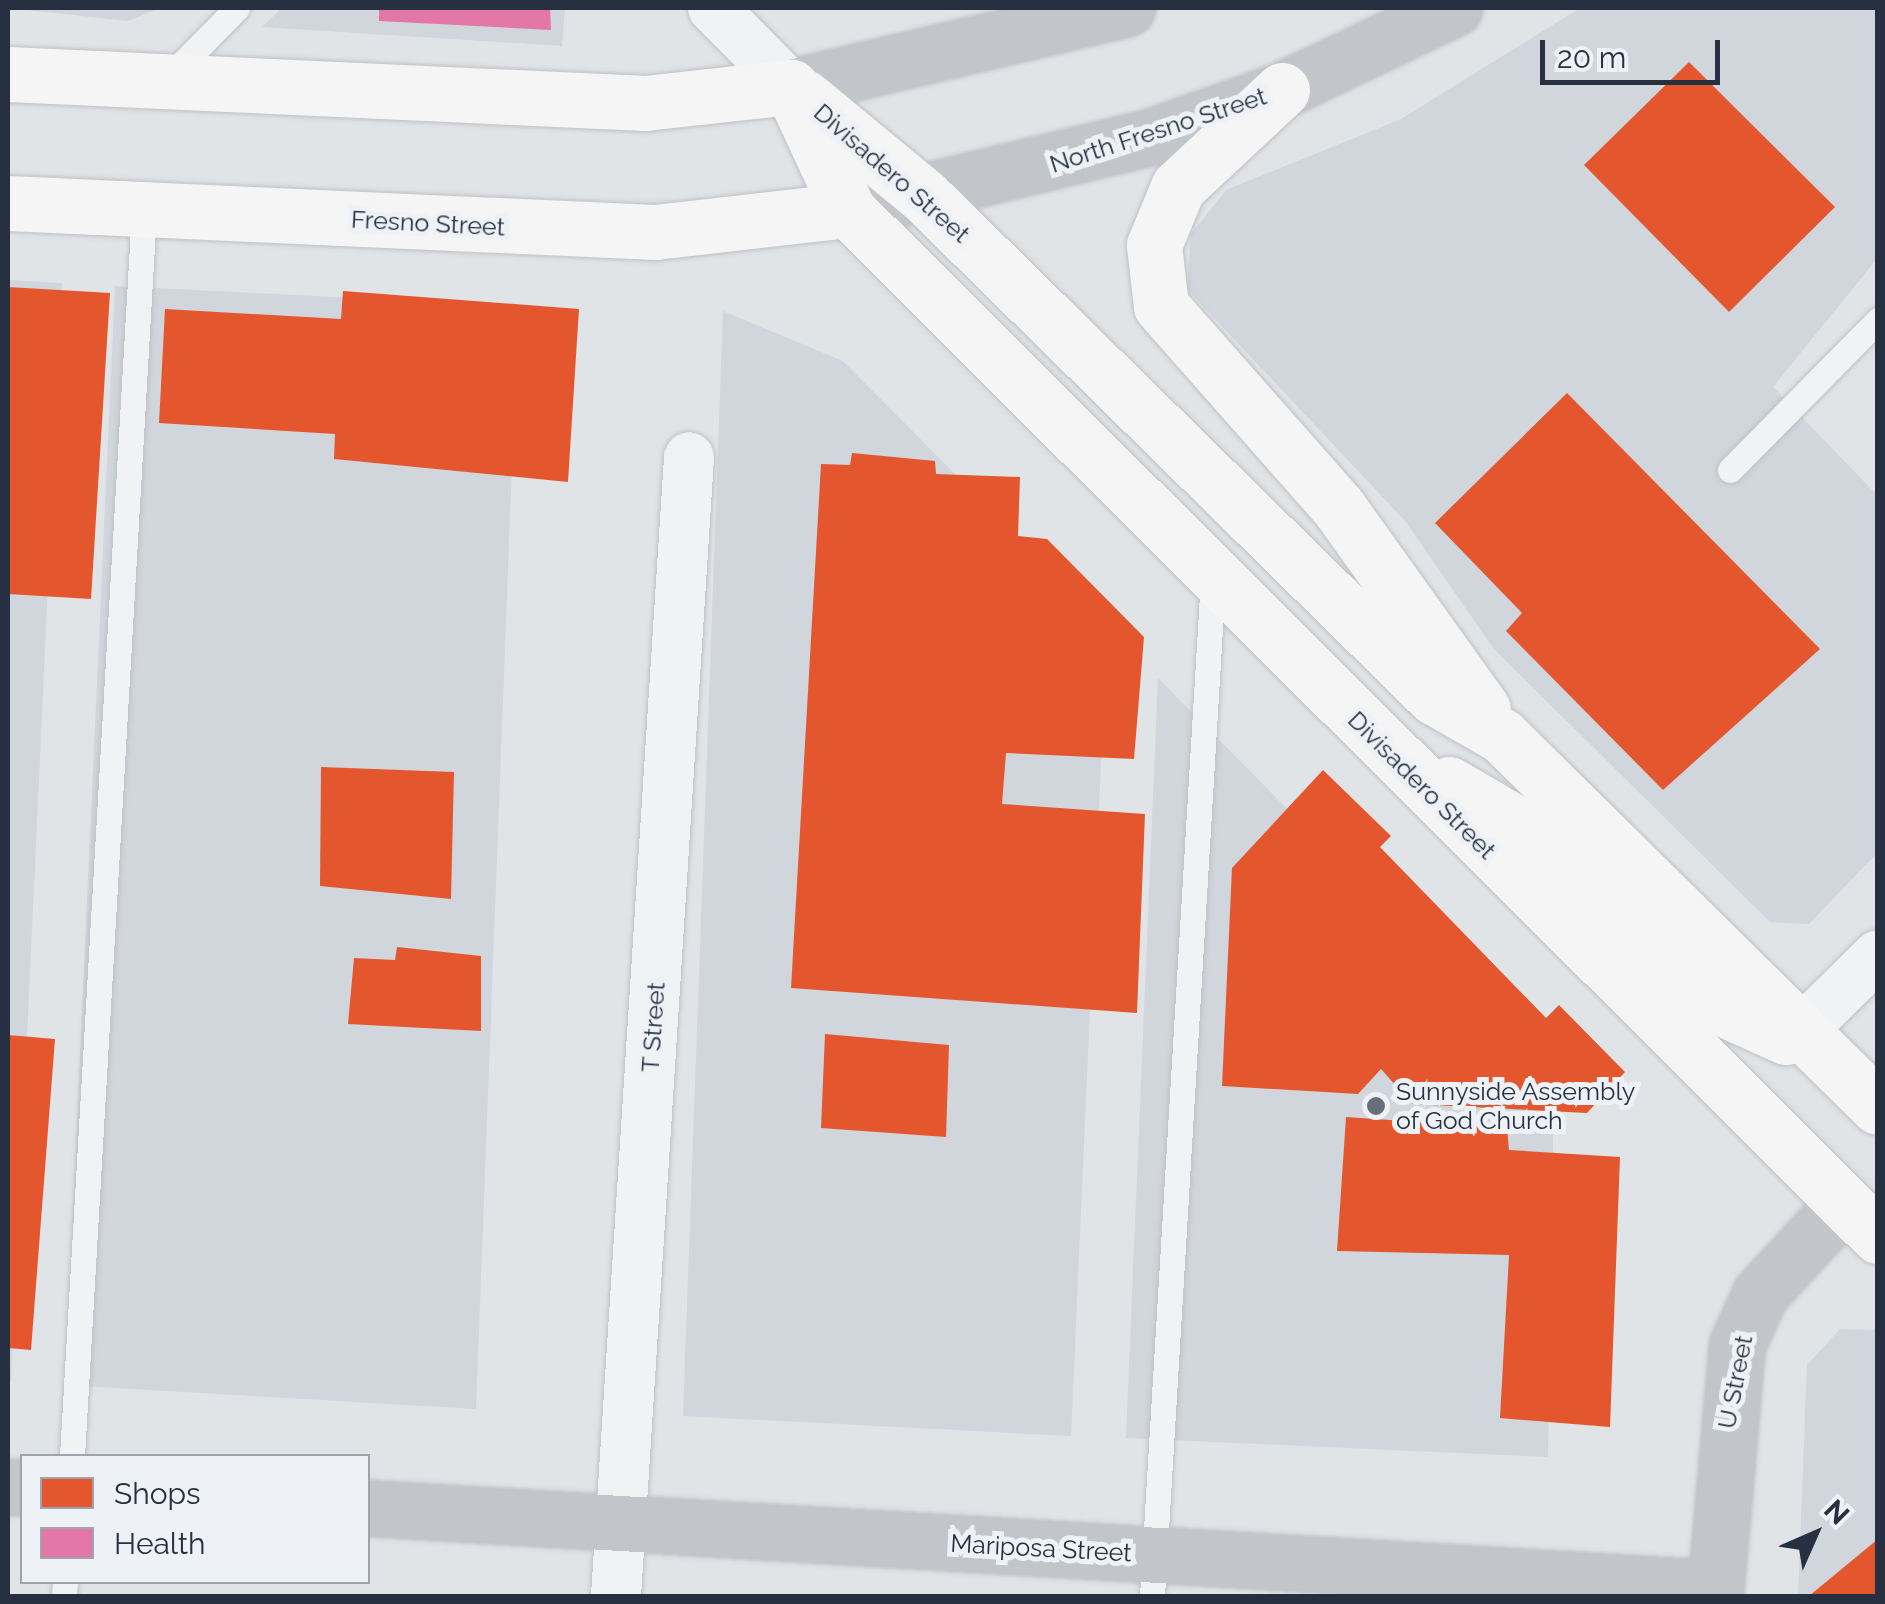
<!DOCTYPE html>
<style>
body{margin:0}
#map{position:relative;width:1885px;height:1604px;overflow:hidden;background:#e1e4e7;font-family:Raleway,sans-serif}
div>[style]{position:absolute}
[style*='--x']{left:calc(var(--x)*1px);top:calc(var(--y)*1px);width:calc(var(--w)*1px);rotate:calc(var(--a)*1deg)}
.built>*{inset:0;background:#d1d5dc}
.shops>*{inset:0;background:#e4572e}
.health>*{inset:0;background:#e377a8}
.roads{filter:drop-shadow(0 0 2px #bec1c5) drop-shadow(0 0 2px #bec1c5)}
.lane>*{height:25px;margin:-12.5px;padding:0 12.5px;transform-origin:12.5px;border-radius:12.5px;background:#f1f2f3}
.street>*{height:50px;margin:-25px;padding:0 25px;transform-origin:25px;border-radius:25px;background:#f1f2f3}
.secondary>*{height:55px;margin:-27.5px;padding:0 27.5px;transform-origin:27.5px;border-radius:27.5px;background:#c2c5c9}
.primary>*{height:55px;margin:-27.5px;padding:0 27.5px;transform-origin:27.5px;border-radius:27.5px;background:#f5f5f6}
.dots>*{width:28px;height:28px;translate:-50% -50%;box-sizing:border-box;border:5px solid #eef2f7;border-radius:50%}
span{translate:-50% -50%;white-space:nowrap;text-align:center;line-height:1.15;-webkit-text-stroke:10px #eef2f7;paint-order:stroke}
.street-label{font-size:25px;color:#263041}
.poi-label{font-size:25px;color:#263041}
.left{translate:0 -50%;text-align:left}
.frame{position:absolute;inset:0;border:10px solid #263041;pointer-events:none}
.legend{position:absolute;left:20px;top:1454px;width:350px;height:130px;box-sizing:border-box;background:#eef2f7;border:2px solid #9ea4ae;margin:0;padding:12px 18px;list-style:none;font-size:30px;color:#263041}
.legend li{display:flex;align-items:center;gap:20px;height:50px}
.legend b{width:50px;border:2px solid #9ea4ae}
.north{position:absolute;left:1765px;top:1484px;width:100px;height:100px;-webkit-text-stroke:8px #eef2f7;paint-order:stroke;rotate:45deg;font-size:28px;font-weight:700;line-height:40px;text-align:center;color:#263041}
.north::after{content:'';display:block;margin:auto;width:35px;height:45px;background:#263041;clip-path:polygon(50% 0,100% 100%,50% 72%,0 100%)}
.scale{position:absolute;left:1540px;top:40px;width:180px;height:45px;box-sizing:border-box;border:5px solid #263041;border-top:0;padding-left:12px;font-size:30px;line-height:35px;white-space:nowrap;color:#263041;-webkit-text-stroke:8px #eef2f7;paint-order:stroke}
</style>
<div id="map">
<div class="built">
<i style="clip-path:polygon(8px 8px,160px 8px,128px 21px)"></i>
<i style="clip-path:polygon(282px 8px,565px 8px,562px 46px,262px 27px)"></i>
<i style="clip-path:polygon(1580px 8px,1877px 8px,1877px 259px,1773px 387px,1877px 495px,1877px 853px,1809px 924px,1770px 922px,1493px 648px,1406px 522px,1187px 289px,1191px 234px,1226px 190px,1401px 119px)"></i>
<i style="clip-path:polygon(8px 280px,62px 283px,11px 1382px,8px 1382px)"></i>
<i style="clip-path:polygon(115px 286px,518px 306px,476px 1409px,65px 1385px)"></i>
<i style="clip-path:polygon(723px 311px,843px 361px,1107px 627px,1071px 1436px,683px 1416px)"></i>
<i style="clip-path:polygon(1158px 678px,1554px 1079px,1548px 1457px,1126px 1438px)"></i>
<i style="clip-path:polygon(1840px 1329px,1877px 1330px,1877px 1596px,1798px 1596px,1807px 1365px)"></i>
</div>
<div class="shops">
<i style="clip-path:polygon(1689px 62px,1835px 207px,1729px 312px,1584px 165px)"></i>
<i style="clip-path:polygon(8px 287px,110px 293px,91px 599px,8px 594px)"></i>
<i style="clip-path:polygon(343px 291px,579px 309px,568px 482px,334px 459px,335px 434px,159px 423px,165px 309px,341px 319px)"></i>
<i style="clip-path:polygon(1567px 393px,1820px 649px,1663px 790px,1506px 631px,1522px 613px,1435px 523px)"></i>
<i style="clip-path:polygon(852px 453px,935px 461px,936px 474px,1020px 477px,1018px 536px,1047px 539px,1144px 637px,1134px 759px,1006px 753px,1002px 804px,1145px 814px,1137px 1013px,791px 988px,821px 464px,850px 465px)"></i>
<i style="clip-path:polygon(321px 767px,454px 772px,451px 899px,320px 886px)"></i>
<i style="clip-path:polygon(1323px 770px,1391px 836px,1380px 847px,1546px 1018px,1559px 1005px,1625px 1072px,1587px 1113px,1412px 1104px,1381px 1069px,1358px 1094px,1222px 1086px,1232px 868px)"></i>
<i style="clip-path:polygon(397px 947px,481px 956px,481px 1031px,348px 1024px,354px 958px,395px 960px)"></i>
<i style="clip-path:polygon(825px 1034px,949px 1045px,946px 1137px,821px 1128px)"></i>
<i style="clip-path:polygon(8px 1035px,55px 1039px,31px 1350px,8px 1348px)"></i>
<i style="clip-path:polygon(1346px 1117px,1507px 1128px,1509px 1150px,1620px 1157px,1610px 1427px,1500px 1418px,1509px 1255px,1337px 1251px)"></i>
<i style="clip-path:polygon(1878px 1539px,1878px 1596px,1809px 1596px)"></i>
</div>
<div class="health">
<i style="clip-path:polygon(379px 8px,550px 8px,551px 30px,379px 21px)"></i>
</div>
<div class="roads">
<div class="lane">
<i style="--x:167;--y:79;--w:100;--a:-45.4"></i>
<i style="--x:1730;--y:470;--w:211;--a:-45.4"></i>
<i style="--x:72;--y:1456;--w:1248;--a:-86.69"></i>
<i style="--x:64;--y:1596;--w:14;--a:-86"></i>
<i style="--x:1152;--y:1596;--w:1020;--a:-86.57"></i>
</div>
<div class="street">
<i style="--x:713;--y:8;--w:111;--a:45.4"></i>
<i style="--x:1801;--y:1031;--w:108;--a:-44.6"></i>
<i style="--x:616;--y:1596;--w:1141;--a:-86.33"></i>
</div>
<div class="secondary">
<i style="--x:791;--y:87;--w:345;--a:-13.2"></i>
<i style="--x:848;--y:210;--w:311;--a:-13.6"></i>
<i style="--x:1150;--y:137;--w:140;--a:-19.6"></i>
<i style="--x:1282;--y:90;--w:191;--a:-25.5"></i>
<i style="--x:8;--y:1487;--w:14;--a:0"></i>
<i style="--x:368;--y:1508;--w:1349;--a:3.4"></i>
<i style="--x:1715;--y:1596;--w:252;--a:-85"></i>
<i style="--x:1737;--y:1345;--w:56;--a:-65.7"></i>
<i style="--x:1760;--y:1294;--w:124;--a:-47.3"></i>
</div>
<div class="primary">
<i style="--x:8;--y:74;--w:638;--a:2.61"></i>
<i style="--x:645;--y:103;--w:147;--a:-6.3"></i>
<i style="--x:791;--y:87;--w:136;--a:65.1"></i>
<i style="--x:848;--y:210;--w:1454;--a:44.89"></i>
<i style="--x:1282;--y:90;--w:142;--a:137"></i>
<i style="--x:1178;--y:187;--w:63;--a:112.5"></i>
<i style="--x:1154;--y:245;--w:61;--a:83.5"></i>
<i style="--x:1161;--y:306;--w:269;--a:48.6"></i>
<i style="--x:1339;--y:508;--w:247;--a:54.4"></i>
<i style="--x:804;--y:97;--w:156;--a:39.5"></i>
<i style="--x:924;--y:196;--w:715;--a:44.49"></i>
<i style="--x:1434;--y:697;--w:78;--a:29.8"></i>
<i style="--x:1502;--y:736;--w:528;--a:44.62"></i>
<i style="--x:8;--y:203;--w:648;--a:2.57"></i>
<i style="--x:655;--y:232;--w:194;--a:-6.5"></i>
<i style="--x:1449;--y:784;--w:95;--a:30.3"></i>
<i style="--x:1531;--y:832;--w:245;--a:43.8"></i>
<i style="--x:1708;--y:1002;--w:85;--a:24.2"></i>
<i style="--x:1786;--y:1037;--w:16;--a:-22"></i>
</div>
</div>
<div class="dots">
<i style="left:1376px;top:1106px;background:#676f7b"></i>
</div>
<div class="street-label">
<span style="left:1158px;top:130px;rotate:-18deg">North Fresno Street</span>
<span style="left:892px;top:173px;rotate:41deg">Divisadero Street</span>
<span style="left:428px;top:223px;rotate:3deg">Fresno Street</span>
<span style="left:1422px;top:785px;rotate:45deg">Divisadero Street</span>
<span style="left:653px;top:1027px;rotate:-86deg">T Street</span>
<span style="left:1735px;top:1382px;rotate:-79deg">U Street</span>
<span style="left:1041px;top:1548px;rotate:3deg">Mariposa Street</span>
</div>
<div class="poi-label">
<span class="left" style="left:1396px;top:1106px">Sunnyside Assembly<br>of God Church</span>
</div>
<div class="frame"></div>
<ul class="legend">
<li><b style="height:28px;background:#e4572e"></b>Shops</li>
<li><b style="height:28px;background:#e377a8"></b>Health</li>
</ul>
<div class="north">N</div>
<div class="scale">20 m</div>
</div>
